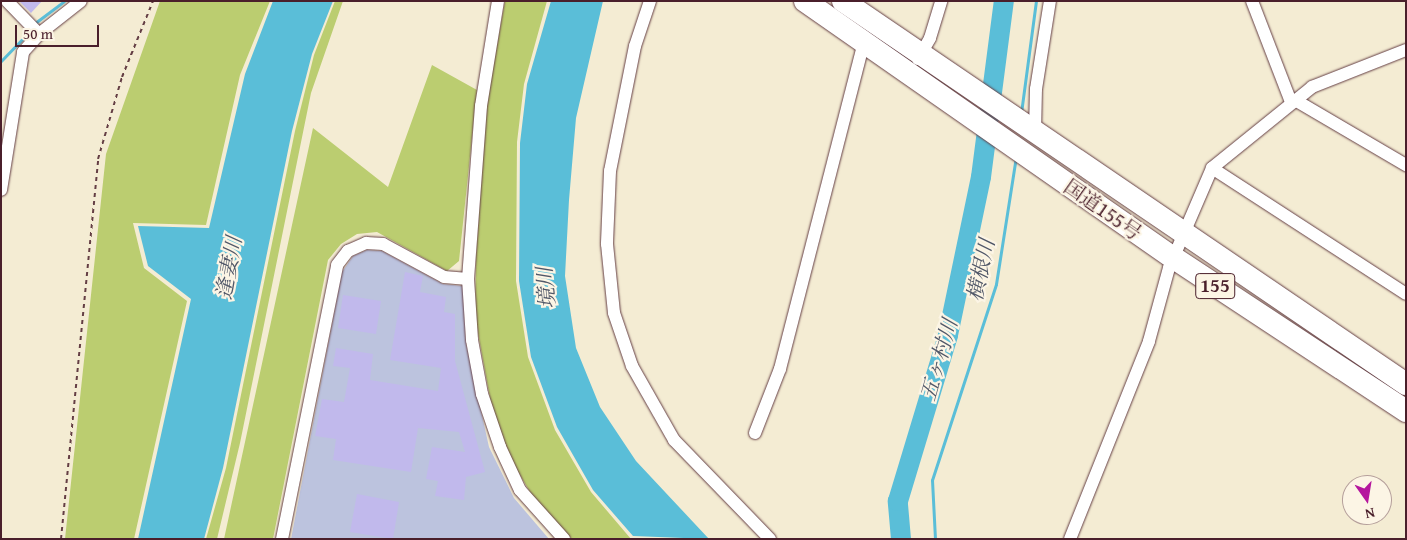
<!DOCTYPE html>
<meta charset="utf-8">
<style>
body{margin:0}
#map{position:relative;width:1407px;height:540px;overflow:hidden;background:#f4ecd3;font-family:"Gentium Book Plus","Noto Serif JP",serif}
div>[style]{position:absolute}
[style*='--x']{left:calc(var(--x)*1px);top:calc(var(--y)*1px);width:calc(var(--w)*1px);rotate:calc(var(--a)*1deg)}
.industrial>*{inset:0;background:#bcc3de}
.green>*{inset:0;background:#bbcd70}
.water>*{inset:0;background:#5abed8}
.stream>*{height:3px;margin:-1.5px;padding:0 1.5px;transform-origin:1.5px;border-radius:1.5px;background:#5abed8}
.river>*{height:20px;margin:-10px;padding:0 10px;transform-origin:10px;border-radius:10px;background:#5abed8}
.building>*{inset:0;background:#c1b9ec}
.path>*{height:2px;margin-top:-1px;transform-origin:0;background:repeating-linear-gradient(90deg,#643e44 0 4px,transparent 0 8px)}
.roads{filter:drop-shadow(0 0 1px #643e44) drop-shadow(0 0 1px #643e44)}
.street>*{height:12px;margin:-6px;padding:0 6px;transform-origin:6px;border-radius:6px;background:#fff}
.highway>*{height:22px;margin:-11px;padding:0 11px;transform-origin:11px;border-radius:11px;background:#fff}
span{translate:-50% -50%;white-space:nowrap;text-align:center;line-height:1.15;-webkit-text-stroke:4.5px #fcf5e5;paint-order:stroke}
.shield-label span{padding:1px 4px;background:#fcf5e5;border:1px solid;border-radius:4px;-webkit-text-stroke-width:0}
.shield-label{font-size:19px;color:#4a1f2b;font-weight:700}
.street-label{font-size:20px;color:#4a1f2b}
.water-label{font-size:21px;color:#505768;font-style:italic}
.frame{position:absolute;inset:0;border:2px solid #4a1f2b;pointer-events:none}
.north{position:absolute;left:1342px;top:475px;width:50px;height:50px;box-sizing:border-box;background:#fcf5e5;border:1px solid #b59f9b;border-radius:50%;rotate:167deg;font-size:14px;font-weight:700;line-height:20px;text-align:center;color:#4a1f2b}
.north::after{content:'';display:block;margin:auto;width:18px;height:22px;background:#b5179e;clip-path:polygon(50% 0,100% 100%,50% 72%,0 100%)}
.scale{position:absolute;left:15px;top:25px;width:84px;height:22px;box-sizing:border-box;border:2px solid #4a1f2b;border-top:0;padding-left:6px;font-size:15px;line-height:18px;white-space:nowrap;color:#4a1f2b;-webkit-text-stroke:4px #fcf5e5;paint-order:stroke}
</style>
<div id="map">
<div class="industrial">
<i style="clip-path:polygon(367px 250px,382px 251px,443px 284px,463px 286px,466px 343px,489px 447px,514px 498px,549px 539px,291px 539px,342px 272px,353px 256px)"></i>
</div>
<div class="green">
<i style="clip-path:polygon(160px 1px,270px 1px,240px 75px,206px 225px,133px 223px,144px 268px,187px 301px,134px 539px,65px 539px,106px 154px)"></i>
<i style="clip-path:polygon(335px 1px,343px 1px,311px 93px,240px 443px,217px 539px,206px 539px,226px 468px,295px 131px,314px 55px)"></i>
<i style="clip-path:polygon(505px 1px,547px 1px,524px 84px,517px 142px,516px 281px,528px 357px,555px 430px,591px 492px,631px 539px,572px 539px,533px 497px,511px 460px,492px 409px,475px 317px,476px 256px,487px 101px)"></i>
<i style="clip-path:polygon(432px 65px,477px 90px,459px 261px,447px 271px,377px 232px,357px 234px,341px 244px,328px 260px,273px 539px,224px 539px,313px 128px,388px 187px)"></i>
</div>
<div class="water">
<i style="clip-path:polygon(273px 1px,333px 1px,312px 54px,292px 131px,223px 468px,204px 539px,138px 539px,191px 299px,148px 266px,138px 226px,209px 228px,245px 74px)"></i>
<i style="clip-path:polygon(551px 1px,603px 1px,576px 118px,569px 200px,565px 276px,576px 348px,600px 407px,636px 461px,709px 539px,633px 536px,593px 490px,557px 427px,531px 357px,519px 281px,520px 143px,527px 84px)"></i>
</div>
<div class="stream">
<i style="--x:35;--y:23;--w:36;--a:-37"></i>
<i style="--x:1;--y:61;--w:42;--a:-46"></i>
<i style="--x:1021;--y:113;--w:113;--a:-82.4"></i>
<i style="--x:935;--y:539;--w:59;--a:-92.9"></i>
<i style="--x:932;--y:480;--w:206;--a:-71.9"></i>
<i style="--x:996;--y:284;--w:129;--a:-81.1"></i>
</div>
<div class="river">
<i style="--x:901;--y:539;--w:38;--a:-95"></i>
<i style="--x:898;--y:501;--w:173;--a:-73.2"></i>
<i style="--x:948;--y:335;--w:161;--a:-78.2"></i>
<i style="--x:981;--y:177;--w:177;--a:-82.6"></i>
</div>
<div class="building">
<i style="clip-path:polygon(19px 1px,42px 1px,31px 13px)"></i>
<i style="clip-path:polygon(405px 272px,423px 276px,420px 292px,446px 297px,444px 312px,455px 314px,455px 361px,485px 472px,466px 477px,464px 500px,435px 496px,438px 481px,426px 479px,432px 447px,465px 452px,459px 432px,418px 428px,411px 472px,333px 460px,336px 439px,315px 436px,322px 399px,344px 402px,350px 368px,333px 366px,336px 348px,373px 354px,370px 380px,438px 391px,441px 368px,390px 360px)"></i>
<i style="clip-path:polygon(343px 295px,381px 301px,376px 334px,338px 328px)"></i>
<i style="clip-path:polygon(357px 494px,399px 502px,393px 539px,350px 532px)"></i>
</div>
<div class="path">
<i style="--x:61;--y:539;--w:382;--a:-84.4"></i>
<i style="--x:98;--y:159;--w:85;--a:-73.7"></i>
<i style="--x:122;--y:77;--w:82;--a:-67.8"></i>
</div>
<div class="roads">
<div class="street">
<i style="--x:7;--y:1;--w:46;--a:45.9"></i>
<i style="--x:39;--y:34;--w:53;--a:-38.2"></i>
<i style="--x:498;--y:1;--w:106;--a:99.2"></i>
<i style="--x:481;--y:106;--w:173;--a:94.3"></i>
<i style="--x:468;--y:279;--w:61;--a:86.2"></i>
<i style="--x:472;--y:340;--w:55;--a:79.5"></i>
<i style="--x:482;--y:394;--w:56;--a:71.2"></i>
<i style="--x:500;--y:447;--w:47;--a:65.1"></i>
<i style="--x:520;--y:490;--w:66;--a:48.1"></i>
<i style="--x:650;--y:1;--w:47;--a:108.4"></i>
<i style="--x:635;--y:46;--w:127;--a:101.3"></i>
<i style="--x:610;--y:171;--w:73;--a:92.4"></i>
<i style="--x:607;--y:244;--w:69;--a:84.2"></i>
<i style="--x:614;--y:313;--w:56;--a:71.2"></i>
<i style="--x:632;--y:366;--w:85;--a:60.4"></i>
<i style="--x:674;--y:440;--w:138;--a:45.9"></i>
<i style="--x:1252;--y:1;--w:108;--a:68.9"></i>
<i style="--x:918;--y:59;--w:24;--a:-60"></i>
<i style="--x:930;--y:38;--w:39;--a:-73"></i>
<i style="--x:1295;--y:100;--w:129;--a:30.4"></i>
<i style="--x:1035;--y:132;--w:43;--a:-88.7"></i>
<i style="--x:1036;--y:89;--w:89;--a:-81"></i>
<i style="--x:1212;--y:168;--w:231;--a:33"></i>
<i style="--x:1;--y:190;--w:140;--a:-80.9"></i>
<i style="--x:23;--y:52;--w:24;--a:-48"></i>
<i style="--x:755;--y:433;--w:69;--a:-68.7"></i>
<i style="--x:780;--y:369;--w:338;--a:-75.6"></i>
<i style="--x:282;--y:539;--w:279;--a:-78.6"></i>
<i style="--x:337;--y:265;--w:18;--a:-52"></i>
<i style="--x:348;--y:251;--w:20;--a:-24"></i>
<i style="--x:366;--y:243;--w:17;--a:3"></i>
<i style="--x:383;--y:244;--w:69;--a:28.4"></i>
<i style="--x:444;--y:277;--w:24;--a:5"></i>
<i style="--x:1070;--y:539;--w:213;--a:-68.2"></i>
<i style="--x:1149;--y:341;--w:76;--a:-74.7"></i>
<i style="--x:1169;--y:268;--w:109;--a:-66.7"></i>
<i style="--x:1212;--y:168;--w:129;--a:-39"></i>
<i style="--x:1312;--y:87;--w:101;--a:-21.5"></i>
</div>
<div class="highway">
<i style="--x:805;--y:1;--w:450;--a:34.9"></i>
<i style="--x:1174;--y:258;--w:278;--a:33.4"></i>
<i style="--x:843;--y:1;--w:681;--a:34.23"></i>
</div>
</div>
<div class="shield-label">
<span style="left:1215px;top:286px">155</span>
</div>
<div class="street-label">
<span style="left:1103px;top:209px;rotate:35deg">国道155号</span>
</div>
<div class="water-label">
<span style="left:229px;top:268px;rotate:-80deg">逢妻川</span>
<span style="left:981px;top:270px;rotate:-78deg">横根川</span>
<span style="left:546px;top:288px;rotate:-95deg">境川</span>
<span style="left:939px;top:360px;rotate:-74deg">五ヶ村川</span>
</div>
<div class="frame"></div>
<div class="north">N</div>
<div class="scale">50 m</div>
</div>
